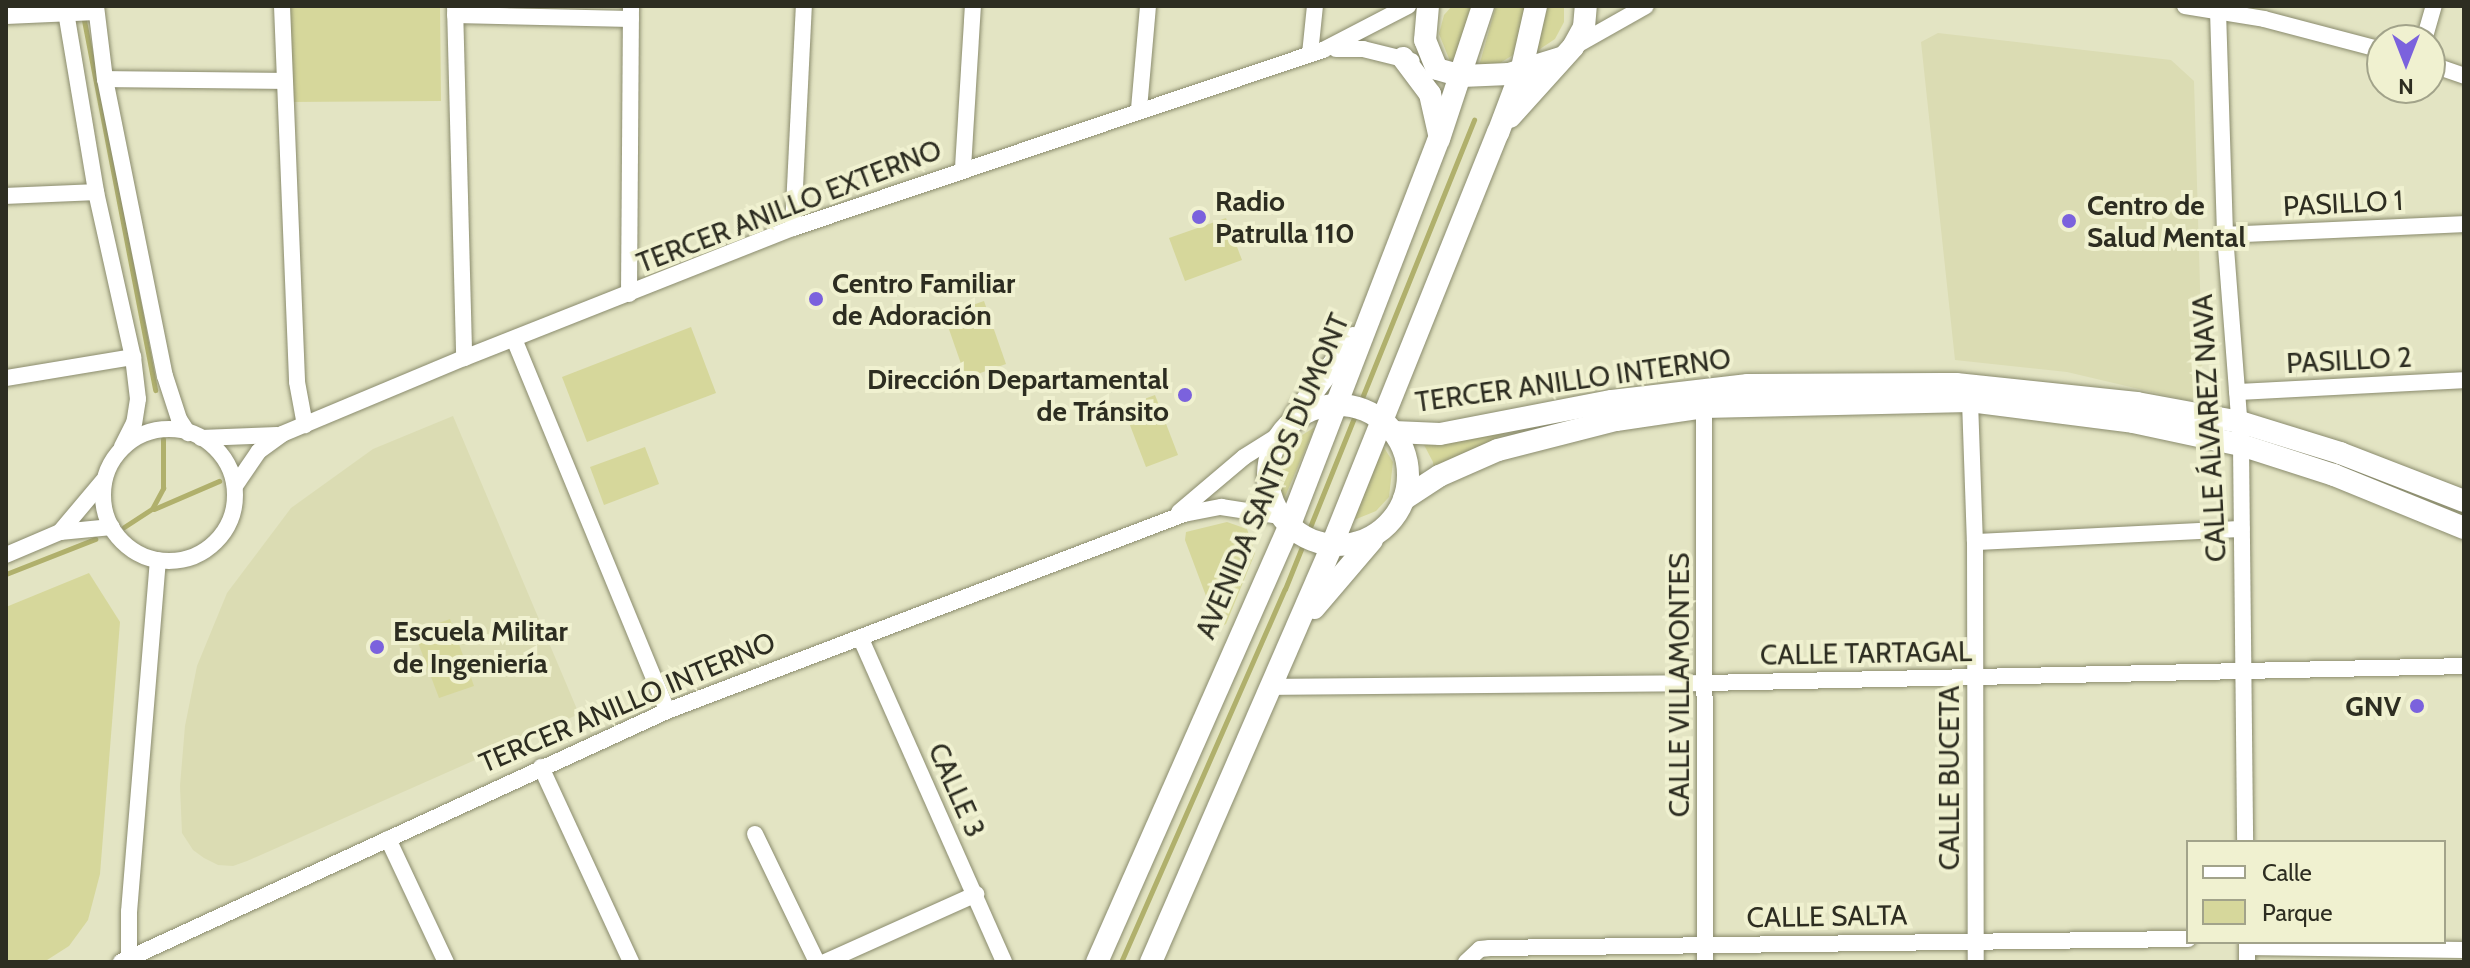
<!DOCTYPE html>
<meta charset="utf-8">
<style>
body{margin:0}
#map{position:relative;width:2470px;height:968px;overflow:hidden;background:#e3e4c3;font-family:Cabin,sans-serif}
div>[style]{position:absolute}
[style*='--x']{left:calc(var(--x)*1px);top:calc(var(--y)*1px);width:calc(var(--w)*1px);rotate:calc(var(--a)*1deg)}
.built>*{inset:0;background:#dbdcb3}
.green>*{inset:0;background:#d6d79b}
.stream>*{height:5px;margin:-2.5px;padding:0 2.5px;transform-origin:2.5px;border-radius:2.5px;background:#b0b06c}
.roads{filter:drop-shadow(0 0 2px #8a8b6d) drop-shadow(0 0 2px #8a8b6d)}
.minor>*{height:16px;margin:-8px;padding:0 8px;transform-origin:8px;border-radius:8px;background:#fff}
.minor>.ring{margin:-8px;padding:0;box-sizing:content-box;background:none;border:16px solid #fff;border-radius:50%}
.major>*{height:22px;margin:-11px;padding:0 11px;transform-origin:11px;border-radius:11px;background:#fff}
.major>.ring{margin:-11px;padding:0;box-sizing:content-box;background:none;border:22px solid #fff;border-radius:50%}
.dots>*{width:22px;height:22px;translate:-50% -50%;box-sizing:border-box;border:4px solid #f0f1d0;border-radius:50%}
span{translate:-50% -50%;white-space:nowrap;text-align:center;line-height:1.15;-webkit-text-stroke:8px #f0f1d0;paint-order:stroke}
.poi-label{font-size:28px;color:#2d2d21;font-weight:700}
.left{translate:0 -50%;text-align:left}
.right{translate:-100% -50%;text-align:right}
.street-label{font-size:28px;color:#2d2d21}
.frame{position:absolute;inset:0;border:8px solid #2d2d21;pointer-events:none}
.legend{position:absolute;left:2186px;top:840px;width:260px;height:104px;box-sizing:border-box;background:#f0f1d0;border:2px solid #a2a38a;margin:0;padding:10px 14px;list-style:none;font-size:24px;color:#2d2d21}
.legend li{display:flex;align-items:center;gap:16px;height:40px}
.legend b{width:40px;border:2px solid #a2a38a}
.north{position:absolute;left:2366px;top:24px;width:80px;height:80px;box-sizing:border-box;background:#f0f1d0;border:2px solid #a2a38a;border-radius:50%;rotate:180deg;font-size:22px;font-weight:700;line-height:32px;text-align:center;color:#2d2d21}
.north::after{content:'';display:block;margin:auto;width:28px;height:36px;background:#7b62dd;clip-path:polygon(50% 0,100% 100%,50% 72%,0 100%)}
</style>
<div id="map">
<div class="built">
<i style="clip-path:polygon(1938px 33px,2171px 60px,2194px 81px,2203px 389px,2190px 401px,2067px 372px,1955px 360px,1921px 42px)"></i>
<i style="clip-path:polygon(453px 416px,579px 714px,247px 861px,233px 866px,218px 865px,204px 858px,193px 850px,182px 833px,180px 786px,185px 726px,197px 666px,227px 593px,291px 508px,373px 449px)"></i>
</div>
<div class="green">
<i style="clip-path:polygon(440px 6px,441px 101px,288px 102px,288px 7px)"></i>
<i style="clip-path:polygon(1452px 6px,1475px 6px,1457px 65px,1450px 61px,1439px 34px,1444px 15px)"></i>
<i style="clip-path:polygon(1496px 6px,1526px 6px,1513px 55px,1500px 63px,1479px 66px)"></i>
<i style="clip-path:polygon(1548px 6px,1564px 6px,1564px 22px,1555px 39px,1537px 51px)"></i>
<i style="clip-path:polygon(1226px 218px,1242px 260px,1185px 281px,1169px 238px)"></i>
<i style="clip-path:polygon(984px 301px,1006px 364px,966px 378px,944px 315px)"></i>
<i style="clip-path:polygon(691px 327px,716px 393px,587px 442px,562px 377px)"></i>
<i style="clip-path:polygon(1155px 395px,1178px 455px,1146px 467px,1123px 407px)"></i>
<i style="clip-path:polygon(1315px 427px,1281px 506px,1275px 474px,1280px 455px,1291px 442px)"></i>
<i style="clip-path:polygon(1507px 432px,1434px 473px,1433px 462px,1423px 443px)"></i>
<i style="clip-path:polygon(1383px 446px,1393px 462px,1389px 497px,1376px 511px,1354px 520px)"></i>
<i style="clip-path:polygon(645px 447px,659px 484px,604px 505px,590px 467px)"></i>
<i style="clip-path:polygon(1227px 522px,1247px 529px,1255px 553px,1226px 624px,1218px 628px,1185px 540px,1186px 532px)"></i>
<i style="clip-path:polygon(89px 573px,120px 622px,100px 874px,88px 920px,69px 946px,44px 962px,6px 962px,6px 607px)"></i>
<i style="clip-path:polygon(450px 619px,474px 686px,439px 698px,414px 632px)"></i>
</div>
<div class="stream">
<i style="--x:83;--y:15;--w:382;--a:79.1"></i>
<i style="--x:154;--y:509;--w:71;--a:-23.3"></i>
<i style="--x:124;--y:527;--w:33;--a:-33"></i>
<i style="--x:152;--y:509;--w:24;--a:-62"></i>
<i style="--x:163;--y:488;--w:49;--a:-90"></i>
<i style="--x:6;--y:574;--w:96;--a:-21.5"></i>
<i style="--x:1121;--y:962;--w:407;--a:-66.3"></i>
<i style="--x:1285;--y:589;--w:506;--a:-68.05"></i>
</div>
<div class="roads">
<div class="minor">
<i style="--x:65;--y:6;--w:189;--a:80.5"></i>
<i style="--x:96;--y:192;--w:169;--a:77.4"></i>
<i style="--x:133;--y:357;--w:42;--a:83.2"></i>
<i style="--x:138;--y:399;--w:24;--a:99"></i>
<i style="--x:134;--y:423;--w:27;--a:117"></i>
<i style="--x:96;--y:6;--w:74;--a:83"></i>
<i style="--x:105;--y:79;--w:303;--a:78.6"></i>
<i style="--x:165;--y:376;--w:45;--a:72"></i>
<i style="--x:179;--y:419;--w:17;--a:57"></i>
<i style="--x:282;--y:6;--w:376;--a:87.7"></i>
<i style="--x:297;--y:382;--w:44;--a:79.5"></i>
<i style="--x:455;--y:6;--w:352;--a:88.5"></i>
<i style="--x:2185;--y:6;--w:80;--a:9.3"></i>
<i style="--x:2264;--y:19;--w:122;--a:14.7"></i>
<i style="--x:2218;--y:11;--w:224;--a:88.2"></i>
<i style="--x:2225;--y:235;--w:211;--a:85.6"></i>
<i style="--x:2241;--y:445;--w:397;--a:89.4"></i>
<i style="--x:455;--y:15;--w:176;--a:1.3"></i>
<i style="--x:6;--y:16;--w:90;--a:-2.5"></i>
<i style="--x:2424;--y:40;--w:35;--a:-74"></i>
<i style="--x:1575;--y:46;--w:81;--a:-29.4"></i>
<i style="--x:1336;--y:49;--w:27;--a:0"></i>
<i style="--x:1363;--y:49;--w:50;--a:13.8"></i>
<i style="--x:1310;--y:54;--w:48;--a:-84.1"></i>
<i style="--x:2430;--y:64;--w:36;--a:19"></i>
<i style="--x:105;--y:79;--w:178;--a:0.6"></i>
<i style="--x:1139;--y:109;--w:103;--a:-85"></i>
<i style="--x:963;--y:168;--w:162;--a:-86.5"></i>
<i style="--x:6;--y:196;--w:90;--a:-2.5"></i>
<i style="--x:793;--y:228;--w:222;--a:-87.2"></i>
<i style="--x:2225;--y:235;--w:239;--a:-2.6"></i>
<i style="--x:629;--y:294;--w:288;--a:-89.6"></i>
<i style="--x:514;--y:339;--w:402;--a:67.6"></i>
<i style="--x:6;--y:378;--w:129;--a:-9.4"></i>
<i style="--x:2237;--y:392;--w:227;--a:-3"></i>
<i style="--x:1970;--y:401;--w:141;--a:88"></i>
<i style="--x:1975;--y:542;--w:420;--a:89.9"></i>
<i style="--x:1704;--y:407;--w:555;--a:89.9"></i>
<i class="ring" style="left:103px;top:429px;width:116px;height:116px"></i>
<i style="--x:201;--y:438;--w:76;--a:-2.3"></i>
<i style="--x:235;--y:486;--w:42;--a:-55.6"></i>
<i style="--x:259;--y:451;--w:29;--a:-36"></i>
<i style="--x:282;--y:434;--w:197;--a:-22.7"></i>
<i style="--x:464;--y:358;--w:354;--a:-21.6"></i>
<i style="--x:793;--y:228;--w:559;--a:-18.56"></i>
<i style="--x:1323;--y:50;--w:96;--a:-27.4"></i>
<i style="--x:1179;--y:512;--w:85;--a:-40.2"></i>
<i style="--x:1244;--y:457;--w:41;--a:-32.2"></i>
<i style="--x:60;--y:532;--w:67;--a:-49.9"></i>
<i style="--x:1975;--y:542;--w:267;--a:-2.8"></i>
<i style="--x:6;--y:555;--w:59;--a:-23.1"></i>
<i style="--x:60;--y:532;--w:52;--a:-5.5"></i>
<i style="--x:861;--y:639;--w:353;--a:66.1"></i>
<i style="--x:1269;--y:687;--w:437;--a:-0.5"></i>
<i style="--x:1706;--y:683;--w:758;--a:-1.28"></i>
<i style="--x:541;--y:767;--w:215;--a:65.2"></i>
<i style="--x:755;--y:834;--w:142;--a:64.2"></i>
<i style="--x:388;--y:839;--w:136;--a:64.8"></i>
<i style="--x:2247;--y:947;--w:217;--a:0.8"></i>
<i style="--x:129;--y:958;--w:46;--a:-90"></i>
<i style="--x:129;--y:912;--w:353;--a:-85.3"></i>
<i style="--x:121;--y:962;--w:601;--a:-24.69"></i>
<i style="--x:667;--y:711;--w:553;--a:-20.86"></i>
<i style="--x:1184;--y:514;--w:38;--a:-11"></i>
<i style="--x:1221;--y:507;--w:60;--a:8.7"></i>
<i style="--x:825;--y:962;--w:166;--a:-24.2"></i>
<i style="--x:1466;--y:962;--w:19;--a:-43"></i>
<i style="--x:1480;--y:949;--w:10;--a:-6"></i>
<i style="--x:1490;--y:948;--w:698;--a:-0.74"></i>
<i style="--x:2247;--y:962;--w:20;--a:-90"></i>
</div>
<div class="major">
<i style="--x:1428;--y:6;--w:34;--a:95"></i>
<i style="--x:1425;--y:40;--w:31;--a:68"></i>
<i style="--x:1437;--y:69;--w:26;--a:16"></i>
<i style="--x:1462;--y:76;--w:47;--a:-2.4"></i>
<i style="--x:1509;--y:74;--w:54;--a:-17.1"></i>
<i style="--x:1403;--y:58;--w:45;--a:53.1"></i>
<i style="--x:1430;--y:94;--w:41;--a:77.3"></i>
<i style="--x:1510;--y:117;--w:94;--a:-48"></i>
<i style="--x:1573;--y:47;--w:23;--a:-61"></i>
<i style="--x:1584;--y:27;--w:21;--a:-85"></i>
<i class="ring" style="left:1268px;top:405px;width:118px;height:118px"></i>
<i style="--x:1295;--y:416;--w:97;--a:-53.4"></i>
<i style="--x:1394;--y:432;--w:46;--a:2.5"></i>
<i style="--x:1440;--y:434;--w:175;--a:-10.9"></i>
<i style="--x:1612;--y:401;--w:137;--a:-6.7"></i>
<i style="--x:1748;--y:385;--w:208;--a:-0.3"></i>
<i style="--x:1956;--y:384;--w:182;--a:6"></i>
<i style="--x:2137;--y:403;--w:105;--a:10.5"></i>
<i style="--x:2240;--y:422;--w:105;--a:17.2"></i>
<i style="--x:2340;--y:453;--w:133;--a:21.2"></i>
<i style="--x:1404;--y:499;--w:42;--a:-33.3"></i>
<i style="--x:1439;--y:476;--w:64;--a:-23.8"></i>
<i style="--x:1498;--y:450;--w:122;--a:-14.3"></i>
<i style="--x:1616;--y:420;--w:89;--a:-8.4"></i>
<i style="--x:1704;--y:407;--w:266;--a:-1.3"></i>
<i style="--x:1970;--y:401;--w:164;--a:7.3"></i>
<i style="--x:2133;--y:422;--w:110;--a:12"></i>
<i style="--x:2241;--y:445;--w:98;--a:17.9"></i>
<i style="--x:2334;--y:475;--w:140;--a:22.2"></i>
<i style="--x:1314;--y:608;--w:89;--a:-49.5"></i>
<i style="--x:1097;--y:962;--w:475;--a:-66.2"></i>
<i style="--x:1289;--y:527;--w:416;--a:-68.9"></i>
<i style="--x:1439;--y:139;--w:140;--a:-71.7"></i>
<i style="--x:1151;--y:962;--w:455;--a:-66.5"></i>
<i style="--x:1332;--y:545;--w:444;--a:-68.1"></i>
<i style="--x:1498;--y:133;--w:65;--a:-69.3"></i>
<i style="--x:1521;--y:72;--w:68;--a:-77.2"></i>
</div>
</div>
<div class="dots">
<i style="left:1199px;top:217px;background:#7b62dd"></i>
<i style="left:2069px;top:221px;background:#7b62dd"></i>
<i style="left:816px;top:299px;background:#7b62dd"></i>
<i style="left:1185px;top:395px;background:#7b62dd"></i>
<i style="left:377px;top:647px;background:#7b62dd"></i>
<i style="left:2417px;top:706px;background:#7b62dd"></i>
</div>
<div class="poi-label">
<span class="left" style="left:1215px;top:217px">Radio<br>Patrulla 110</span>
<span class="left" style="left:2087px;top:221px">Centro de<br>Salud Mental</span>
<span class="left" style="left:832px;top:299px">Centro Familiar<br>de Adoración</span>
<span class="right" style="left:1169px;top:395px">Dirección Departamental<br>de Tránsito</span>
<span class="left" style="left:393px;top:647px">Escuela Militar<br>de Ingeniería</span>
<span class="right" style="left:2401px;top:706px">GNV</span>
</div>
<div class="street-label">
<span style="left:2343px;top:203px;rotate:-3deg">PASILLO 1</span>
<span style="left:789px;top:206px;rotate:-21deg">TERCER ANILLO EXTERNO</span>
<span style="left:2349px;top:360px;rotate:-3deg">PASILLO 2</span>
<span style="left:1573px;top:380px;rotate:-8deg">TERCER ANILLO INTERNO</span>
<span style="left:2209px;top:428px;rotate:-93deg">CALLE ÁLVAREZ NAVA</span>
<span style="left:1272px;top:476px;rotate:-67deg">AVENIDA SANTOS DUMONT</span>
<span style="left:1866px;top:653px;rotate:-1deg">CALLE TARTAGAL</span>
<span style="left:1679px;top:685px;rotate:-90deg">CALLE VILLAMONTES</span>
<span style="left:627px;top:702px;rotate:-23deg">TERCER ANILLO INTERNO</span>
<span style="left:1949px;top:778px;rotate:-90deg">CALLE BUCETA</span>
<span style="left:957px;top:790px;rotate:66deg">CALLE 3</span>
<span style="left:1827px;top:916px;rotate:-1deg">CALLE SALTA</span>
</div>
<div class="frame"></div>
<ul class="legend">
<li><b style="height:10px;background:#fff"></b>Calle</li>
<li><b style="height:22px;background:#d6d79b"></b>Parque</li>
</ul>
<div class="north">N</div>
</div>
